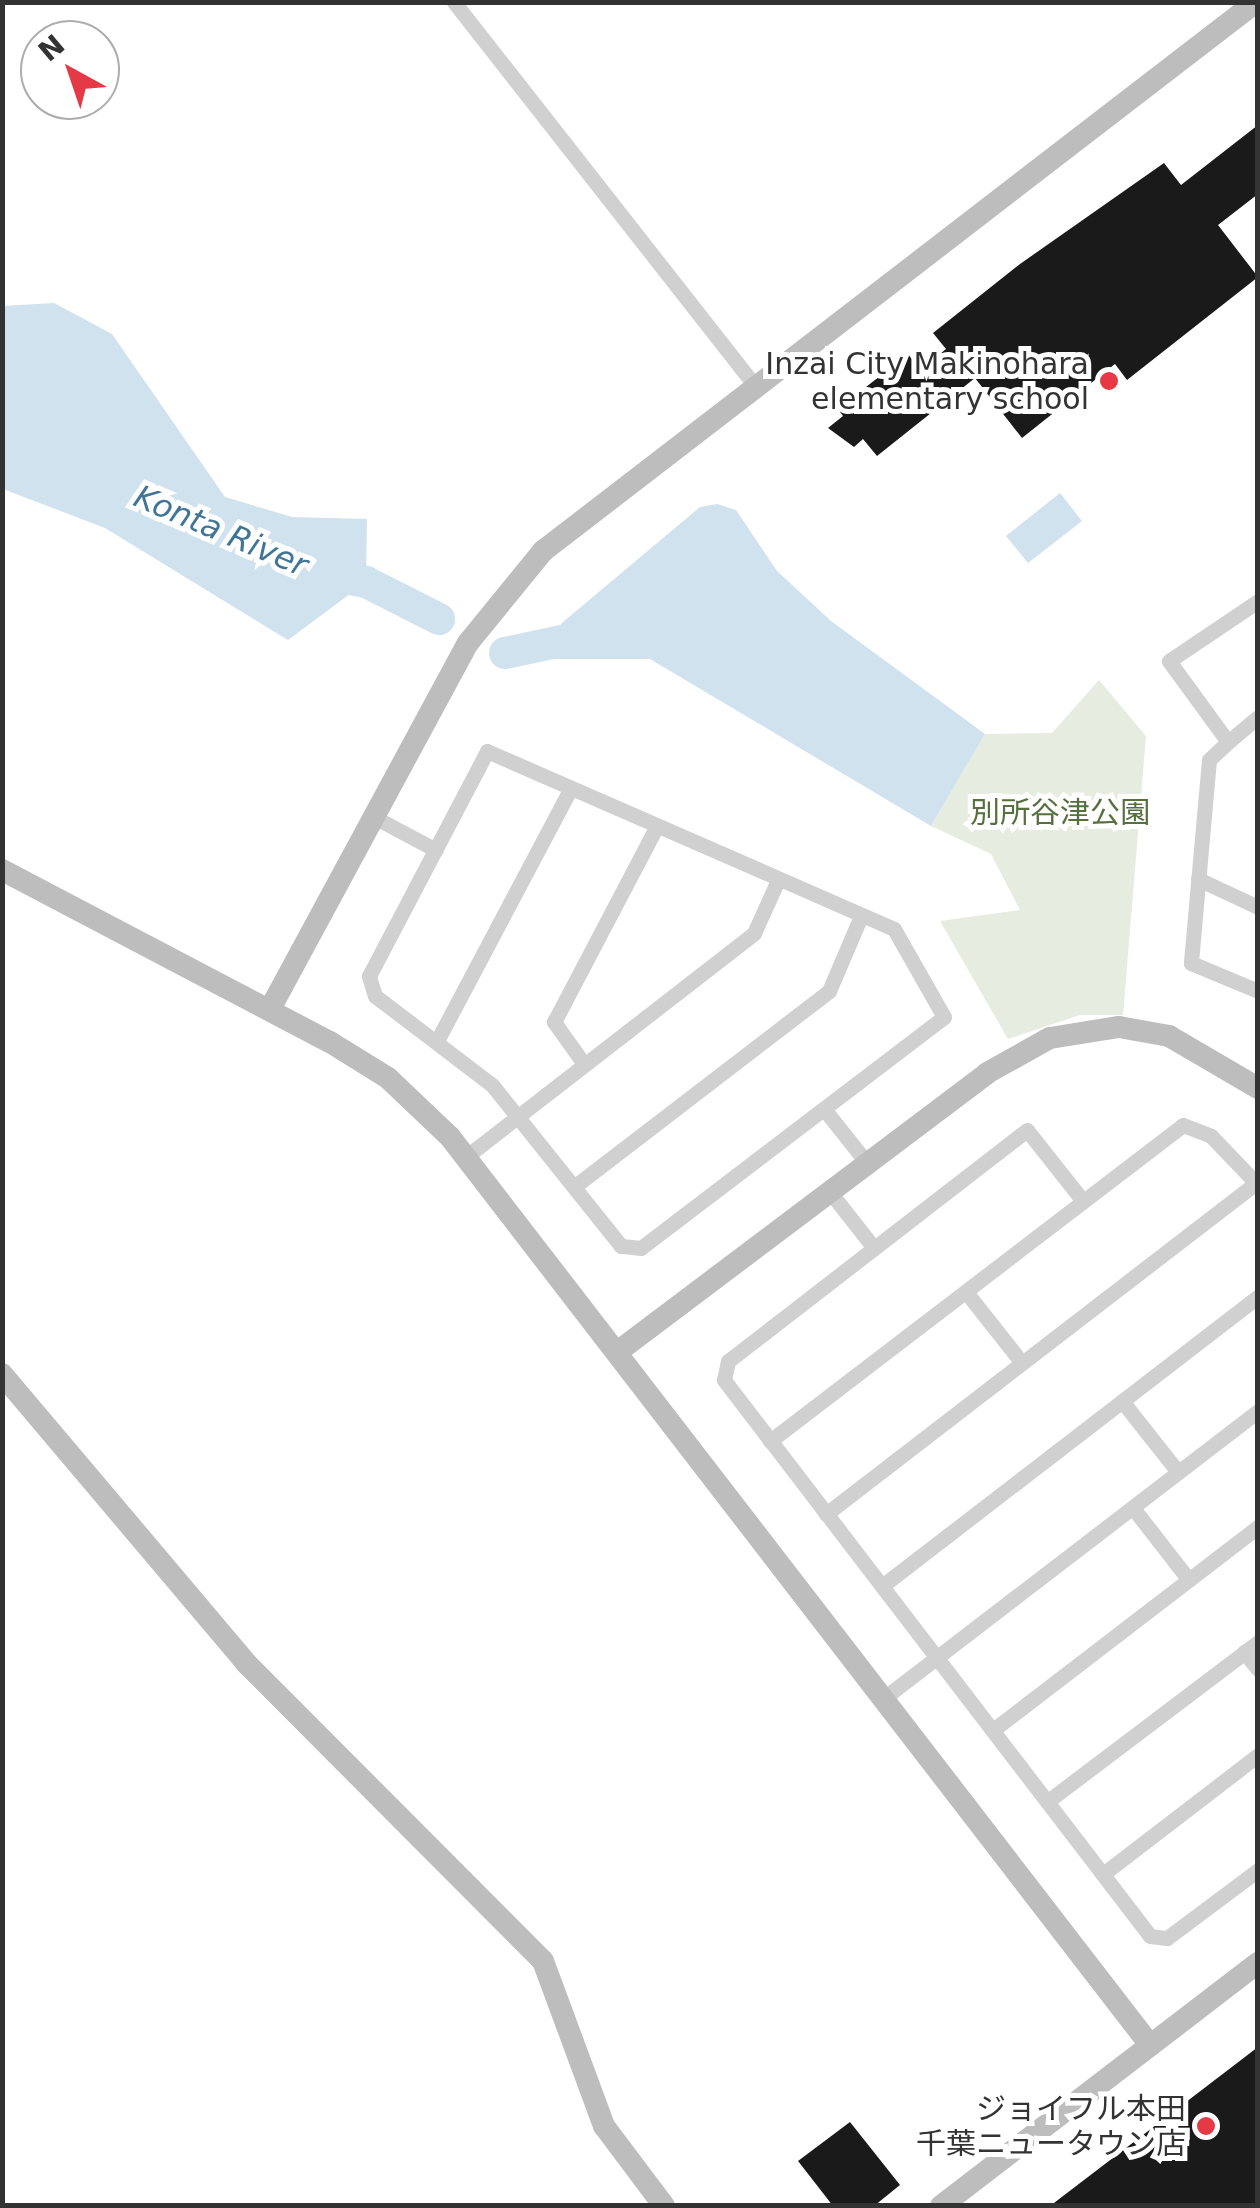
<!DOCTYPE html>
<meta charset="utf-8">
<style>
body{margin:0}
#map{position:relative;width:1260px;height:2208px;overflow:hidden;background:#fff;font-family:"DejaVu Sans","Noto Sans JP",sans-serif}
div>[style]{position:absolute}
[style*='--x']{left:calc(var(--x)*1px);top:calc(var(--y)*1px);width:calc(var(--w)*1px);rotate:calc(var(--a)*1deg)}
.green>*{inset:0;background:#e6ecdf}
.water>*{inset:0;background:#cfe2ee}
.river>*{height:32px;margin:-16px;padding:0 16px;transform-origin:16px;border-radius:16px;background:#cfe2ee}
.building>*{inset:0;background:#1a1a1a}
.street>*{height:15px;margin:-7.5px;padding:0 7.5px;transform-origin:7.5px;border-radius:7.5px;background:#d0d0d0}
.secondary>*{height:22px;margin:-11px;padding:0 11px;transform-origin:11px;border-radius:11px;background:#bdbdbd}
.dots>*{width:28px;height:28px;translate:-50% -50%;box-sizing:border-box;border:5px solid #fff;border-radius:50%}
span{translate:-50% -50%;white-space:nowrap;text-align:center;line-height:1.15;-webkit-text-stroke:10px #fff;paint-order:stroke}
.poi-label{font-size:30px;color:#333}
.right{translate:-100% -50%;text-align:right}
.park-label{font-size:30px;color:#56703f}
.water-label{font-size:32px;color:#3f7597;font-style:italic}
.frame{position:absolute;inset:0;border:5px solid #333;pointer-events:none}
.north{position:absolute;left:20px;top:20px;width:100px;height:100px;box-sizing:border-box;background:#fff;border:2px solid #adadad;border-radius:50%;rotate:320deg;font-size:28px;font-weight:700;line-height:40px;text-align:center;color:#333}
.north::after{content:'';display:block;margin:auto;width:35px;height:45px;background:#e63946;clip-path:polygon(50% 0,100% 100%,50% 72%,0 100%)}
</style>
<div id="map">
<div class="green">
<i style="clip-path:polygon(1099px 680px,1146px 736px,1123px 1015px,1080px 1015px,1008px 1039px,940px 921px,1020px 910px,991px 854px,931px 826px,985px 734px,1052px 733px)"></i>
</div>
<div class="water">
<i style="clip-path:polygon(54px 303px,112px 334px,225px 497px,292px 517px,367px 519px,366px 582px,288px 640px,105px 528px,3px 489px,3px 306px)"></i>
<i style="clip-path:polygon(1060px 493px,1082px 521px,1028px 563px,1006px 536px)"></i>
<i style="clip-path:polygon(717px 504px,736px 510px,777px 571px,831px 621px,985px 734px,931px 826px,650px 659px,544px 659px,540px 648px,563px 622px,700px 507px)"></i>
</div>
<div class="river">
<i style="--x:323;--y:574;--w:44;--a:10.5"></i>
<i style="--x:366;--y:582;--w:82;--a:26.9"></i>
<i style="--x:505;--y:653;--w:78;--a:-11.9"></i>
</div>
<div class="building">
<i style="clip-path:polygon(1258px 125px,1258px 194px,1218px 225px,1258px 277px,1127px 380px,1115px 364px,1022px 438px,975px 378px,877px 456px,863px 439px,854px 447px,828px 428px,843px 416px,838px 409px,908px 354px,920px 370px,946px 349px,933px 333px,1020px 264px,1164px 163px,1181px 185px)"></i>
<i style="clip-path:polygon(1258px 2047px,1258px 2206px,1050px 2206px)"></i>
<i style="clip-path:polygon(850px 2122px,900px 2185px,874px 2206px,833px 2206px,798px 2161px)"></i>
</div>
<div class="street">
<i style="--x:454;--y:2;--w:486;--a:51.9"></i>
<i style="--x:1258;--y:601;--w:107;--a:146"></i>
<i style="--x:1169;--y:661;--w:100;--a:53.9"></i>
<i style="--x:1228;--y:742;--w:26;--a:137"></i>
<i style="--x:1209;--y:760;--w:204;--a:95.1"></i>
<i style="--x:1191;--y:963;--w:73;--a:22.7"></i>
<i style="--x:1228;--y:742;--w:39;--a:-40"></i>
<i style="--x:487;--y:751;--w:444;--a:23.6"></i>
<i style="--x:894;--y:929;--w:101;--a:60.4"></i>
<i style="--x:944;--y:1017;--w:381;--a:142.7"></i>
<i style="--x:641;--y:1248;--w:20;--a:-174"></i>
<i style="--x:621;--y:1246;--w:206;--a:-128.7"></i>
<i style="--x:492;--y:1085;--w:147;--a:-142.7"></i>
<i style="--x:375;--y:996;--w:21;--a:-107"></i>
<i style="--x:369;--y:976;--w:254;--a:-62.3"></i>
<i style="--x:374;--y:817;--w:70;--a:28"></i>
<i style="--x:1198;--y:879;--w:66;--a:25"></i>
<i style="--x:438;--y:1039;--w:284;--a:-62.1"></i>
<i style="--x:584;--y:1064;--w:52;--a:-125.5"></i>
<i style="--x:554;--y:1022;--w:221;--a:-62.3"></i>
<i style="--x:824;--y:1109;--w:69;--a:51.5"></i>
<i style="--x:467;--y:1156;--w:363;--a:-37.8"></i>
<i style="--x:754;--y:933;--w:58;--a:-65.6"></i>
<i style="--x:575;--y:1186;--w:320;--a:-37.5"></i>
<i style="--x:829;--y:991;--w:82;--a:-66.9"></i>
<i style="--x:830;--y:1192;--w:71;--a:51.8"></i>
<i style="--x:1083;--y:1201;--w:90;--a:-128.3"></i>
<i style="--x:1027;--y:1130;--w:378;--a:142.3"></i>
<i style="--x:728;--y:1361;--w:19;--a:102"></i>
<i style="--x:724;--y:1380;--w:700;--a:52.54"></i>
<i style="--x:1150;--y:1936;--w:17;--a:7"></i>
<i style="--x:1167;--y:1938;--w:114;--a:-36.8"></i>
<i style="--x:966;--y:1292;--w:90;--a:51.7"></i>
<i style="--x:1122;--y:1401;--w:90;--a:51.7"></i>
<i style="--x:770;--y:1441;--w:520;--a:-37.42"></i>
<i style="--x:1183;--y:1125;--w:30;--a:21"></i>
<i style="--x:1211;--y:1136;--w:68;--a:46.2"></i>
<i style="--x:1133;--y:1508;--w:91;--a:52.1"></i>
<i style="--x:826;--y:1514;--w:543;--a:-37.59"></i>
<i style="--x:882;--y:1586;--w:475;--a:-37.6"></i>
<i style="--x:1244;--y:1652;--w:22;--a:51"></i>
<i style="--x:884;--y:1698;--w:471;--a:-37.5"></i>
<i style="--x:993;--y:1730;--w:334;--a:-37.5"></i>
<i style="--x:1048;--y:1801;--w:263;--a:-37.1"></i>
<i style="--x:1103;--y:1874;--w:195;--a:-37.5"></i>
</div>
<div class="secondary">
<i style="--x:2;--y:870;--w:370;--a:27.7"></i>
<i style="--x:330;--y:1042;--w:68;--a:31.8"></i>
<i style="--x:388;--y:1078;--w:86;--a:43.6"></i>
<i style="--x:450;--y:1137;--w:1147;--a:52.37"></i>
<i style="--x:270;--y:1009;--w:416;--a:-61.6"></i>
<i style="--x:468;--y:643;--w:119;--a:-50.8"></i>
<i style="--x:543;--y:551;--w:900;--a:-37.6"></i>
<i style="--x:620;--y:1350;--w:460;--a:-37"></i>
<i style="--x:987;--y:1073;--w:72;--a:-29.1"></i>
<i style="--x:1050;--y:1038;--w:70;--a:-9.1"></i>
<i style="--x:1119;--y:1027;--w:51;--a:10.2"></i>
<i style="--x:1169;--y:1036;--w:103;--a:30.3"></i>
<i style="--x:2;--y:1374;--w:380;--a:49.8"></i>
<i style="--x:247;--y:1664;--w:419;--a:45.1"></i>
<i style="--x:543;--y:1961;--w:176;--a:69.7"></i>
<i style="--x:604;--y:2126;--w:100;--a:53.1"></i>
<i style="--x:941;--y:2206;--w:399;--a:-37.5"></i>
</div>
<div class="dots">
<i style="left:1109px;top:381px;background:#e63946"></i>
<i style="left:1206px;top:2126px;background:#e63946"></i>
</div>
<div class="poi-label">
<span class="right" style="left:1089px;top:381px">Inzai City Makinohara<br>elementary school</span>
<span class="right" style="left:1186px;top:2126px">ジョイフル本田<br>千葉ニュータウン店</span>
</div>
<div class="park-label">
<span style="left:1060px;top:813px">別所谷津公園</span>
</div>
<div class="water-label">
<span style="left:221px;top:531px;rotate:23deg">Konta River</span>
</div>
<div class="frame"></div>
<div class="north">N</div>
</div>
